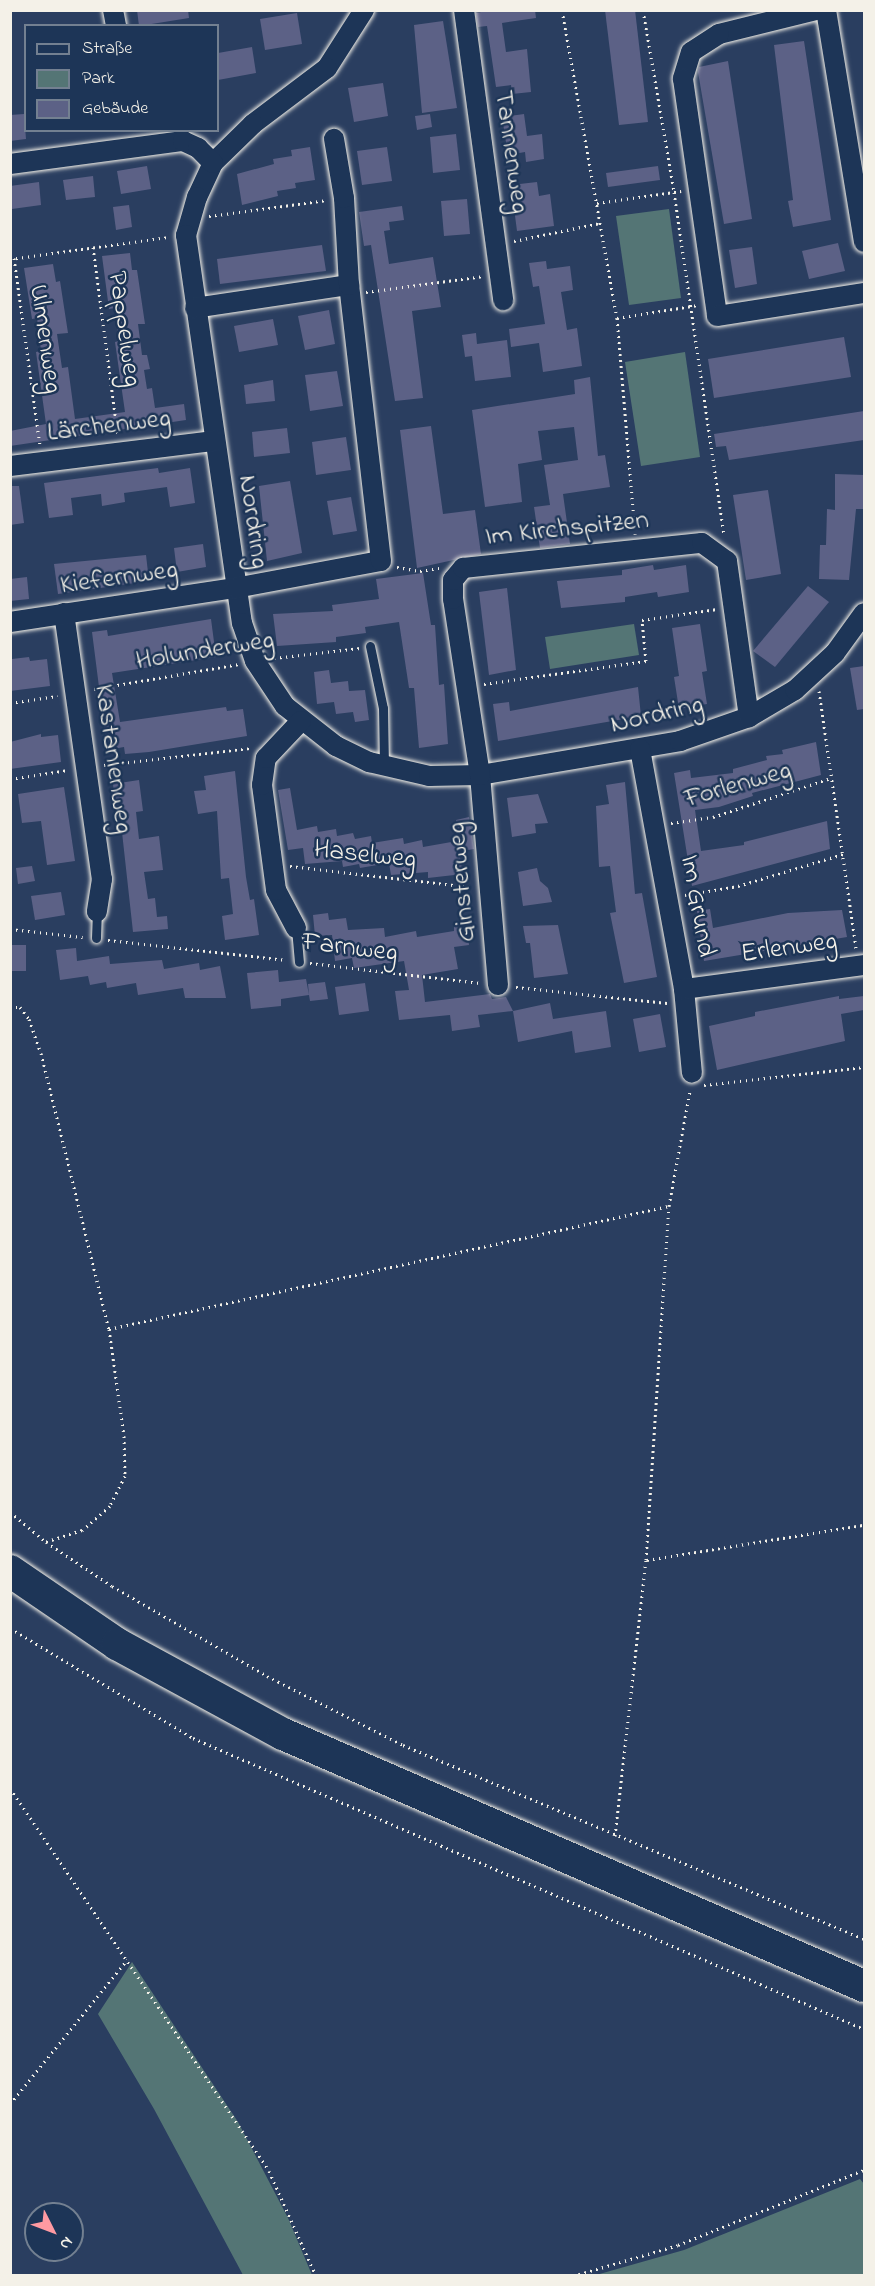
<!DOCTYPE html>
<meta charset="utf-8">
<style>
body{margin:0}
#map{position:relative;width:875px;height:2286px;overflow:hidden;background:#2a3e60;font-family:"Indie Flower",sans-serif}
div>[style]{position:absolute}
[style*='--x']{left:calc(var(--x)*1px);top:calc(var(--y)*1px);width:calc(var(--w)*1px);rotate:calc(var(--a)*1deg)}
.green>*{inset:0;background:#547575}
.building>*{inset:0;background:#5c6186}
.path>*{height:3px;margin-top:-1.5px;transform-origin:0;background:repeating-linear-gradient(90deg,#f4f1e8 0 1.5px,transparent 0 6px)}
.roads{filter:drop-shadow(0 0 2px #f4f1e8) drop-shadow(0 0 2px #f4f1e8)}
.lane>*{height:9px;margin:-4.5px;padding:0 4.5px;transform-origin:4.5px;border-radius:4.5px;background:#1d3557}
.street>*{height:20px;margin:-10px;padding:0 10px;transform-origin:10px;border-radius:10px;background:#1d3557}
.primary>*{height:32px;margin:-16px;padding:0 16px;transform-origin:16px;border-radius:16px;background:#1d3557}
span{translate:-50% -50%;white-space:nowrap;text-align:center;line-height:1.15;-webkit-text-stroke:5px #1d3557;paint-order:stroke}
.street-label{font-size:27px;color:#f4f1e8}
.frame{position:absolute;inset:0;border:12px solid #f4f1e8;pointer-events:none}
.legend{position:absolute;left:24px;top:24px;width:195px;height:108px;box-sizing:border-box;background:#1d3557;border:2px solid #738091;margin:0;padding:8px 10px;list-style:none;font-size:18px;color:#f4f1e8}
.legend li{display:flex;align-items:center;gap:12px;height:30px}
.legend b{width:30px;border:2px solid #738091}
.north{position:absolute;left:24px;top:2202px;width:60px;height:60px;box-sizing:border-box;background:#1d3557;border:2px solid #738091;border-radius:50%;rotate:132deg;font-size:16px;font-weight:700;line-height:24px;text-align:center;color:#f4f1e8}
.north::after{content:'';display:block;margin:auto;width:21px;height:27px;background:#ff9aa2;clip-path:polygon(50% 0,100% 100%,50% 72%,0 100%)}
</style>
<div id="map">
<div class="green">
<i style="clip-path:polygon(669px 209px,681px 298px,629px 305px,616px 216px)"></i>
<i style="clip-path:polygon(685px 352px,700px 457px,641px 466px,625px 362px)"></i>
<i style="clip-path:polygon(634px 624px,639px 655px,550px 669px,545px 637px)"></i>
<i style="clip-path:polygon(132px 1962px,238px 2122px,288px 2218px,312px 2275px,243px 2275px,154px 2109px,98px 2014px)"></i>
<i style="clip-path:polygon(860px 2179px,864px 2184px,864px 2275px,596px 2275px,684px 2250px)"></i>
</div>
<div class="building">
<i style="clip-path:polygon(137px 10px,188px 10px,189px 18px,139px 26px)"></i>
<i style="clip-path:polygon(492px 10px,535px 10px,536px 18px,502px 23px,506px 52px,527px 49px,531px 92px,512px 94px,511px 85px,496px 87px,487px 26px,478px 27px,476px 13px)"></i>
<i style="clip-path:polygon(605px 10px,635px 10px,648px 122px,619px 125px)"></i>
<i style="clip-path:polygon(297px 13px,302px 44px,265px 50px,260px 19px)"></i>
<i style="clip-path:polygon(443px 21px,457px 108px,422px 113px,414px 25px)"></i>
<i style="clip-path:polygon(804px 41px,831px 220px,793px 227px,788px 201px,793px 200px,774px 45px)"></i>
<i style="clip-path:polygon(252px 47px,256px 73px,218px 80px,218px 53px)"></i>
<i style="clip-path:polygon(728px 61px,752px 219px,724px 224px,698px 72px,699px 67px)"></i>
<i style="clip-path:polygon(383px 83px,388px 116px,354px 122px,348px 88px)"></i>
<i style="clip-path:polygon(24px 114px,26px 139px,10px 141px,10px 115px)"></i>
<i style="clip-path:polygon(430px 114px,432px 127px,417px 130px,415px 116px)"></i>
<i style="clip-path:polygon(524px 114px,527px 136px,542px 134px,544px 159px,526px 162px,525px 152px,508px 155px,502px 117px)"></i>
<i style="clip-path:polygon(456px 134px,460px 170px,433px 173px,430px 137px)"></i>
<i style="clip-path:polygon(310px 147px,315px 180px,295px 183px,296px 188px,277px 191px,278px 196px,242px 205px,237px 174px,274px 164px,273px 159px,292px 156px,291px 150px)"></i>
<i style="clip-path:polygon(387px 147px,392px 181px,362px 185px,357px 151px)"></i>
<i style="clip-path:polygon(147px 166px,151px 189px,121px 194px,117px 171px)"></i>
<i style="clip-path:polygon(658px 166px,660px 180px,608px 187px,606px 173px)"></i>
<i style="clip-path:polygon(93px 176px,95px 197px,66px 200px,63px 180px)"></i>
<i style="clip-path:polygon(39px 182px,41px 205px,12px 209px,10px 186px)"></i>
<i style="clip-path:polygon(537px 182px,539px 196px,550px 194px,554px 226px,517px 231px,511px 185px)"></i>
<i style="clip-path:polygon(467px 199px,470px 234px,444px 236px,441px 201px)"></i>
<i style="clip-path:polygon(129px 205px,132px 227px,116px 230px,113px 207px)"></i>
<i style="clip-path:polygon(402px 206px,404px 220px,389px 222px,390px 230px,384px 231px,389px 264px,433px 257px,441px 307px,412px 311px,423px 398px,395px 401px,371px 245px,364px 246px,359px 212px)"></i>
<i style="clip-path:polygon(838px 243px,845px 271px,809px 279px,802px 251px)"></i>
<i style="clip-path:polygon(322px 245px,326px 271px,220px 284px,217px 259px)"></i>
<i style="clip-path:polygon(752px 247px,757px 284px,735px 288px,729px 250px)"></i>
<i style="clip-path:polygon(130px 253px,132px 270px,137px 270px,145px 324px,138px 324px,142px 355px,147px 355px,150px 369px,144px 370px,147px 389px,152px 388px,155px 408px,184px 404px,186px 420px,10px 446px,10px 431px,46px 424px,36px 352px,41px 351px,37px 318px,32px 319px,24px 268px,53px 264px,56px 282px,60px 281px,68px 333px,57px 334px,62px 368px,68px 367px,75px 419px,125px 412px,115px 342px,119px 341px,115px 308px,109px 309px,102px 256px)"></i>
<i style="clip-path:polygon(546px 261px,547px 269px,570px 266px,573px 290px,561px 292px,567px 330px,577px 328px,582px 366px,543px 372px,539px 343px,511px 347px,509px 329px,545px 324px,539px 286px,533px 287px,529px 263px)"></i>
<i style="clip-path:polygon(329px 310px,335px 344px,305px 350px,298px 316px)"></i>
<i style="clip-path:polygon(273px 319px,278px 345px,239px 352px,234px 326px)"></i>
<i style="clip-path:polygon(476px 333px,477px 344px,507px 340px,511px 377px,475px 381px,472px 356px,465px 357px,462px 335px)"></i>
<i style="clip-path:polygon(844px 337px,851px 377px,714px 398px,708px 359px)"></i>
<i style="clip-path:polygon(337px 371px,343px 406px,310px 411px,305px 375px)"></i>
<i style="clip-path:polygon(590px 377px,598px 456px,605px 455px,610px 487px,563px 494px,570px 544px,540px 548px,534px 507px,550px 505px,544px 465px,578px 460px,574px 427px,538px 431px,542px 460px,518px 464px,522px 502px,485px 507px,472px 410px,575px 394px,574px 380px)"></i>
<i style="clip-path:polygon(273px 380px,275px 401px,246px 404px,244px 385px)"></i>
<i style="clip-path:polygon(864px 411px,864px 440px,729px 460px,726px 446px,716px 447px,714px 434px)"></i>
<i style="clip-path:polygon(431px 426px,443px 514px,475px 510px,481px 554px,417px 568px,400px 430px)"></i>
<i style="clip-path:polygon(287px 428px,290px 453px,254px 457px,252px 432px)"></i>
<i style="clip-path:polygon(346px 437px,351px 470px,316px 475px,312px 442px)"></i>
<i style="clip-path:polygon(158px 468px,159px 473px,190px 468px,195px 503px,170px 507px,167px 487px,124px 493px,125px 502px,102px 506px,101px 494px,71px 498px,73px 515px,49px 518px,44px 483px)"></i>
<i style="clip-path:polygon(835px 474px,864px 475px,864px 509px,856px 509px,849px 580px,819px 579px,820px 545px,826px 545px,827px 509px,835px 510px)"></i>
<i style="clip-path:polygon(290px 481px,302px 553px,267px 561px,259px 486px)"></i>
<i style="clip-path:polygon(10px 486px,19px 486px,24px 523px,10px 525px)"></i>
<i style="clip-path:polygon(768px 490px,781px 574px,746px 580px,733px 495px)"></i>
<i style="clip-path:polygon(351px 497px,357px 531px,333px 535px,327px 501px)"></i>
<i style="clip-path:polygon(203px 544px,206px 567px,177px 572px,174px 548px)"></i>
<i style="clip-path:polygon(146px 555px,149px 581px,58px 594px,54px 564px)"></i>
<i style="clip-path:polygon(653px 565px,654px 570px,686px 565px,689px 592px,658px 597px,657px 592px,625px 597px,625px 602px,561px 608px,557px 581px,622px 575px,622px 570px)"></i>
<i style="clip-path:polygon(423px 573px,431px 625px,435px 625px,439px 685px,444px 684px,448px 744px,419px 748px,414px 688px,409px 688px,399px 622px,365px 627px,366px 633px,336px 637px,336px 642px,277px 646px,273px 614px,333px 611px,332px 605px,379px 599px,376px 579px)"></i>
<i style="clip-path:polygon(27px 577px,29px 599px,10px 601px,10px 579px)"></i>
<i style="clip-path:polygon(808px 586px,829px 602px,775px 667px,753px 651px)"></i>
<i style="clip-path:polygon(507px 588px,516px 670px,489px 675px,479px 592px)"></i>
<i style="clip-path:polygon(211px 619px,216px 657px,112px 673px,120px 722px,226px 707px,227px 711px,243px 709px,247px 736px,149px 752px,125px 754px,124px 747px,107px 750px,92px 632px,107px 630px,108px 636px)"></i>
<i style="clip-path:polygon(700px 624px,707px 671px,702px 672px,707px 704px,679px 709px,674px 677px,679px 676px,672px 628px)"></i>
<i style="clip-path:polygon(29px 657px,30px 661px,47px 659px,50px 686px,10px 691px,12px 659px)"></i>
<i style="clip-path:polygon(864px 666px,864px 709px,857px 710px,850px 668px)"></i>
<i style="clip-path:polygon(329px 670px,331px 683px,348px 681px,349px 691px,365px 690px,369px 720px,355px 722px,353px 712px,336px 714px,334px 702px,317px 704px,314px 672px)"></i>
<i style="clip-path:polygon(638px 687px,641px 716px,498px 741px,493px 704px,509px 702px,510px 711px)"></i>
<i style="clip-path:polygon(41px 734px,41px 737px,58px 735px,61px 762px,10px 769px,10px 742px)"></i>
<i style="clip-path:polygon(816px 742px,821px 775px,752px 793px,753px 796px,719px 807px,695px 810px,701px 851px,744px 845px,744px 842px,827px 821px,830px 849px,692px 886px,674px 773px,690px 770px,691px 778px,733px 773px,733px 769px,767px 760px,766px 756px,783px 754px,782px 750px)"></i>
<i style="clip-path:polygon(235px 771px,246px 877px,250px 900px,254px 899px,259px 935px,225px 940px,222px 916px,233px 914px,229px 878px,221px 879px,217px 811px,198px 814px,194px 791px,206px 790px,204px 776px)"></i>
<i style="clip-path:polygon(139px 780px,143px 811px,136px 812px,139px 839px,159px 836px,163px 870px,144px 872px,148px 899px,155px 898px,157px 917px,167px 916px,168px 929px,133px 932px,120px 814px,116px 814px,113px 784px)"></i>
<i style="clip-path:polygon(625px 782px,635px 894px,642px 893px,657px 977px,624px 983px,610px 913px,616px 912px,610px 866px,599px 867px,596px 806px,609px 804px,606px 785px)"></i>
<i style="clip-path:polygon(64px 787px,75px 861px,47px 865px,41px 821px,22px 823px,18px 794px)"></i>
<i style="clip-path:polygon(290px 788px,297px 830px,317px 826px,318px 832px,336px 829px,337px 836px,353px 833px,355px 839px,371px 836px,372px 843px,403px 838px,404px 844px,422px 840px,423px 847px,457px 841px,463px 874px,428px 878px,428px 872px,391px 875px,389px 863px,360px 868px,359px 864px,343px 867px,342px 861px,305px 864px,303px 848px,288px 850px,278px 790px)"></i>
<i style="clip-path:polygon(538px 794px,548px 823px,535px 824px,536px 833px,512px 837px,507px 798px)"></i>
<i style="clip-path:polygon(469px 817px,474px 849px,462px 851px,456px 820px)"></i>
<i style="clip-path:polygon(32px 866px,35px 881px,18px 884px,16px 868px)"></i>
<i style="clip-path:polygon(537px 868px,540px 881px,548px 888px,552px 902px,523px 906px,518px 872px)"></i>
<i style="clip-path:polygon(61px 892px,65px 915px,35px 920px,31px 896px)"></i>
<i style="clip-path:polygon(710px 909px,713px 928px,788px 913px,842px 910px,847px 937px,704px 961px,697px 911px)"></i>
<i style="clip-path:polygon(328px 913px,329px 920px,346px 918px,348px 930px,384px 928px,385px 937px,416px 931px,417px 937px,454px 931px,454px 924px,467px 922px,469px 945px,454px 947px,458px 969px,422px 975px,425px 1002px,490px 994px,492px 999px,506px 997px,513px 1011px,550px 1003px,553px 1019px,606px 1011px,611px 1047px,575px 1053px,572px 1031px,518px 1042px,513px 1011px,478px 1015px,480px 1027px,452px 1031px,450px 1015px,399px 1020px,395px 991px,409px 990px,404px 961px,354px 968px,352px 958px,335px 961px,332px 935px,315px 936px,313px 915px)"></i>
<i style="clip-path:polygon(558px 925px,568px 974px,534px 978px,530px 943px,526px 943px,523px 926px)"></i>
<i style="clip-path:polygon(10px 945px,26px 945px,26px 971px,10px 971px)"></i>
<i style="clip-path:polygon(76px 948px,77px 961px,109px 956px,110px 964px,162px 960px,164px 969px,199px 963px,200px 970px,220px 966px,226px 998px,185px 998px,183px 988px,138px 995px,136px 983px,107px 988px,106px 982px,90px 985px,88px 976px,60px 980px,56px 950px)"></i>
<i style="clip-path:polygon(278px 970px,279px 982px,306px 979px,309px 995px,308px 984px,325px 982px,328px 999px,310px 1001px,309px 995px,281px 999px,281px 1006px,251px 1009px,247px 973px)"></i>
<i style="clip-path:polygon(365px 983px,369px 1011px,339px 1015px,335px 987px)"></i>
<i style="clip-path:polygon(839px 996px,839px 999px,864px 996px,864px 1010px,841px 1014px,845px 1041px,717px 1070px,709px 1026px,755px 1016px,755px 1012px)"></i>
<i style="clip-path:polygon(660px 1014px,666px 1047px,639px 1052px,633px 1019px)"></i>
</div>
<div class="path">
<i style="--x:562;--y:10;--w:313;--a:79.9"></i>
<i style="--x:617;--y:318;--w:217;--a:85.2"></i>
<i style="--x:643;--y:10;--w:185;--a:80.3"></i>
<i style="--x:674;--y:192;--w:348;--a:81.7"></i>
<i style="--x:597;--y:203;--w:85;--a:-8.1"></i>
<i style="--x:209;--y:216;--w:119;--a:-7.7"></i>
<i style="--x:514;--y:241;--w:88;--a:-11.8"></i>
<i style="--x:93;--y:247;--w:191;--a:82.5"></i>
<i style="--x:14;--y:258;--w:189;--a:82.1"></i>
<i style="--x:10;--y:259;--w:161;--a:-7.9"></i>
<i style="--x:366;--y:292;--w:119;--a:-7.7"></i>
<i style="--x:617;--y:318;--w:82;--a:-9.1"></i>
<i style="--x:397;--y:567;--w:23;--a:10"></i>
<i style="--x:420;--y:571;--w:20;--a:-9"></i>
<i style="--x:274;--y:658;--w:87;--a:-6.6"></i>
<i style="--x:484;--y:684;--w:164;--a:-8.1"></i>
<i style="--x:646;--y:661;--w:41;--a:-95.6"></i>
<i style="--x:642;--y:620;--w:76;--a:-8.3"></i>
<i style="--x:94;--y:689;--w:146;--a:-9.8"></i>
<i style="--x:819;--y:691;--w:261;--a:81.8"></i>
<i style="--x:10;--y:703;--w:48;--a:-8.5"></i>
<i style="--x:104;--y:765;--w:149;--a:-6.6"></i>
<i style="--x:10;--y:779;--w:59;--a:-8.8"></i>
<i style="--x:671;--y:823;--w:42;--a:-8.1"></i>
<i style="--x:713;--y:817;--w:124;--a:-18.3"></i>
<i style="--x:290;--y:866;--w:182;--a:6.6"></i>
<i style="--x:685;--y:895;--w:54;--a:-9.6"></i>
<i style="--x:738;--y:886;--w:110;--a:-16.9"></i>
<i style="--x:10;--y:929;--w:73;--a:6.3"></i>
<i style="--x:108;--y:940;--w:179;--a:6.4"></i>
<i style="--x:310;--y:963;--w:171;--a:6.7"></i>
<i style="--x:516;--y:987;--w:152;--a:6"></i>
<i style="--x:10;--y:1007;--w:10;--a:0"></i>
<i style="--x:20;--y:1007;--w:15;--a:53"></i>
<i style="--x:29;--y:1019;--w:36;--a:71"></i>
<i style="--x:41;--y:1053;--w:284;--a:76.2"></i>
<i style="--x:109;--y:1329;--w:108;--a:82"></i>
<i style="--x:124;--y:1436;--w:40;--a:88.6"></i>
<i style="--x:125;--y:1476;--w:34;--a:117"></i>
<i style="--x:110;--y:1506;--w:37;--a:139"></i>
<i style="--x:82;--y:1530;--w:38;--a:162"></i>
<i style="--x:704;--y:1085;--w:161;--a:-6.4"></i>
<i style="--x:109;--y:1329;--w:573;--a:-12.39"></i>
<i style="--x:10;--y:1512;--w:47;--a:39.8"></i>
<i style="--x:46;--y:1542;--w:79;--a:33.7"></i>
<i style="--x:112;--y:1586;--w:179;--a:30.1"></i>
<i style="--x:267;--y:1676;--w:153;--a:26.9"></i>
<i style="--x:403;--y:1745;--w:500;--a:22.82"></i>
<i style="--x:647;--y:1560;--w:220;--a:-9.2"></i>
<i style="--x:10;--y:1628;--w:214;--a:31"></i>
<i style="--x:193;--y:1738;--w:731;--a:23.45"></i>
<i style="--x:10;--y:1788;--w:462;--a:55.9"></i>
<i style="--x:269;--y:2171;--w:115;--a:65.9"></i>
<i style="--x:615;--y:1836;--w:278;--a:-83.6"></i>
<i style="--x:646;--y:1560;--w:355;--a:-86.3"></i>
<i style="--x:669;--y:1206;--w:118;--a:-79.7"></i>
<i style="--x:10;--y:2104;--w:186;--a:-50.9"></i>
<i style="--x:573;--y:2276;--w:109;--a:-16.4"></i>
<i style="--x:678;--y:2245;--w:201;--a:-22"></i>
</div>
<div class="roads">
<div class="lane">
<i style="--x:370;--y:646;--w:63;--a:78.2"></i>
<i style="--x:383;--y:708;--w:58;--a:89"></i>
<i style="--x:296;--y:928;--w:34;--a:85"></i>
<i style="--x:96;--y:938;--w:26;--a:-88"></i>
</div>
<div class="street">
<i style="--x:113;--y:10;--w:16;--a:79"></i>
<i style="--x:364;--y:10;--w:69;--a:122.5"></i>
<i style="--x:327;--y:68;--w:93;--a:142.9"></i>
<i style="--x:253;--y:124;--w:56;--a:135.7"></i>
<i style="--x:213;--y:163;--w:38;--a:115"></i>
<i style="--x:197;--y:197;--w:40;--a:106"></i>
<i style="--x:186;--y:235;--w:392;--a:81.8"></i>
<i style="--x:242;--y:623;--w:40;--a:71.1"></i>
<i style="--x:255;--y:661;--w:54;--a:56.3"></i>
<i style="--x:285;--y:706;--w:65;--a:38.1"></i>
<i style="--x:336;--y:746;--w:37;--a:26"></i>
<i style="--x:369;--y:762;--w:62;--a:13.1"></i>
<i style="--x:429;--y:776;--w:51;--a:-1.1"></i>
<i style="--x:480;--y:775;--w:203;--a:-9.6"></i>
<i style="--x:680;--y:741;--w:73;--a:-19.2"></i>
<i style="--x:749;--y:717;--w:53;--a:-30.4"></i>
<i style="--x:795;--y:690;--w:54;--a:-42.8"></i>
<i style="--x:835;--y:653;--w:49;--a:-54.1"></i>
<i style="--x:464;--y:10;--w:293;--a:82.3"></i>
<i style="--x:816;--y:10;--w:100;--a:166.1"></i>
<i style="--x:719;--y:34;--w:33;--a:147"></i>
<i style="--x:691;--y:52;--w:28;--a:107"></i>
<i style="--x:683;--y:79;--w:239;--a:81.8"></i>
<i style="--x:717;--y:316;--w:149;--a:-8.9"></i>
<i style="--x:826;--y:10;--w:235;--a:80.7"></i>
<i style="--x:10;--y:164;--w:175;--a:-7.6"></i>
<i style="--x:183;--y:141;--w:17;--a:25"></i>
<i style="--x:198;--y:148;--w:21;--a:45"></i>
<i style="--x:195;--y:308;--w:156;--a:-8.5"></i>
<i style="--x:10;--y:466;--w:206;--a:-7"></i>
<i style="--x:64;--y:613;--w:269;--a:81.9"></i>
<i style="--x:102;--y:879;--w:33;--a:99"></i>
<i style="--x:10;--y:622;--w:228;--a:-8.6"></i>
<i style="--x:235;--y:588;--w:148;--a:-10.5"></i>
<i style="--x:381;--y:561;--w:278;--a:-96.6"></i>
<i style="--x:349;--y:285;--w:87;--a:-93.3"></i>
<i style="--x:344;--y:198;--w:60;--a:-99.6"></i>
<i style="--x:640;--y:749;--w:244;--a:79.6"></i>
<i style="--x:684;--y:989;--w:84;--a:84.6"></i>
<i style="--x:296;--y:928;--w:43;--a:-117.8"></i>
<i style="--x:276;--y:890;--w:106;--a:-97.6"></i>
<i style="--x:262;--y:785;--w:27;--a:-82"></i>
<i style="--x:266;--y:758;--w:51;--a:-46.6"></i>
<i style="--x:498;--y:985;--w:211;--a:-94.9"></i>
<i style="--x:480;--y:775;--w:178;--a:-98.7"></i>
<i style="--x:453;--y:599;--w:19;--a:-90"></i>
<i style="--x:453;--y:580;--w:16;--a:-50"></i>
<i style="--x:463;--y:568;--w:240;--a:-6"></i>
<i style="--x:702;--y:543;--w:31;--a:36"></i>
<i style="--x:727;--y:561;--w:158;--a:82"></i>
<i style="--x:684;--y:989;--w:182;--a:-7.6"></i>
</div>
<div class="primary">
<i style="--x:10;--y:1571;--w:130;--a:34.3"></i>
<i style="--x:117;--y:1644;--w:189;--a:28.5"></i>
<i style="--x:283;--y:1734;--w:633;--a:23.45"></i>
</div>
</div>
<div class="street-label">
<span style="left:511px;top:152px;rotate:82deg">Tannenweg</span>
<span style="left:124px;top:329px;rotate:82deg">Pappelweg</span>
<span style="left:45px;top:339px;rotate:82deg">Ulmenweg</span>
<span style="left:109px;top:426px;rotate:-7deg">Lärchenweg</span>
<span style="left:253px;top:522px;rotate:82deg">Nordring</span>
<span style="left:567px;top:529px;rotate:-6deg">Im Kirchspitzen</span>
<span style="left:119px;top:578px;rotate:-8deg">Kiefernweg</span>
<span style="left:205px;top:651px;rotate:-9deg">Holunderweg</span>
<span style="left:657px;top:715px;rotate:-13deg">Nordring</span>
<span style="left:113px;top:759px;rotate:82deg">Kastanienweg</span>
<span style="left:738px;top:785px;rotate:-16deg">Forlenweg</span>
<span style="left:365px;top:855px;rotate:6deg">Haselweg</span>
<span style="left:462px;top:882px;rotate:-95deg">Ginsterweg</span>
<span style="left:697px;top:906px;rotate:80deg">Im Grund</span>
<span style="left:350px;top:948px;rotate:7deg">Farnweg</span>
<span style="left:789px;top:948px;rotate:-8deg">Erlenweg</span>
</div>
<div class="frame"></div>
<ul class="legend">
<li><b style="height:8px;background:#1d3557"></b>Straße</li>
<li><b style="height:16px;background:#547575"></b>Park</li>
<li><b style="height:16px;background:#5c6186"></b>Gebäude</li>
</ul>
<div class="north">N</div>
</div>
